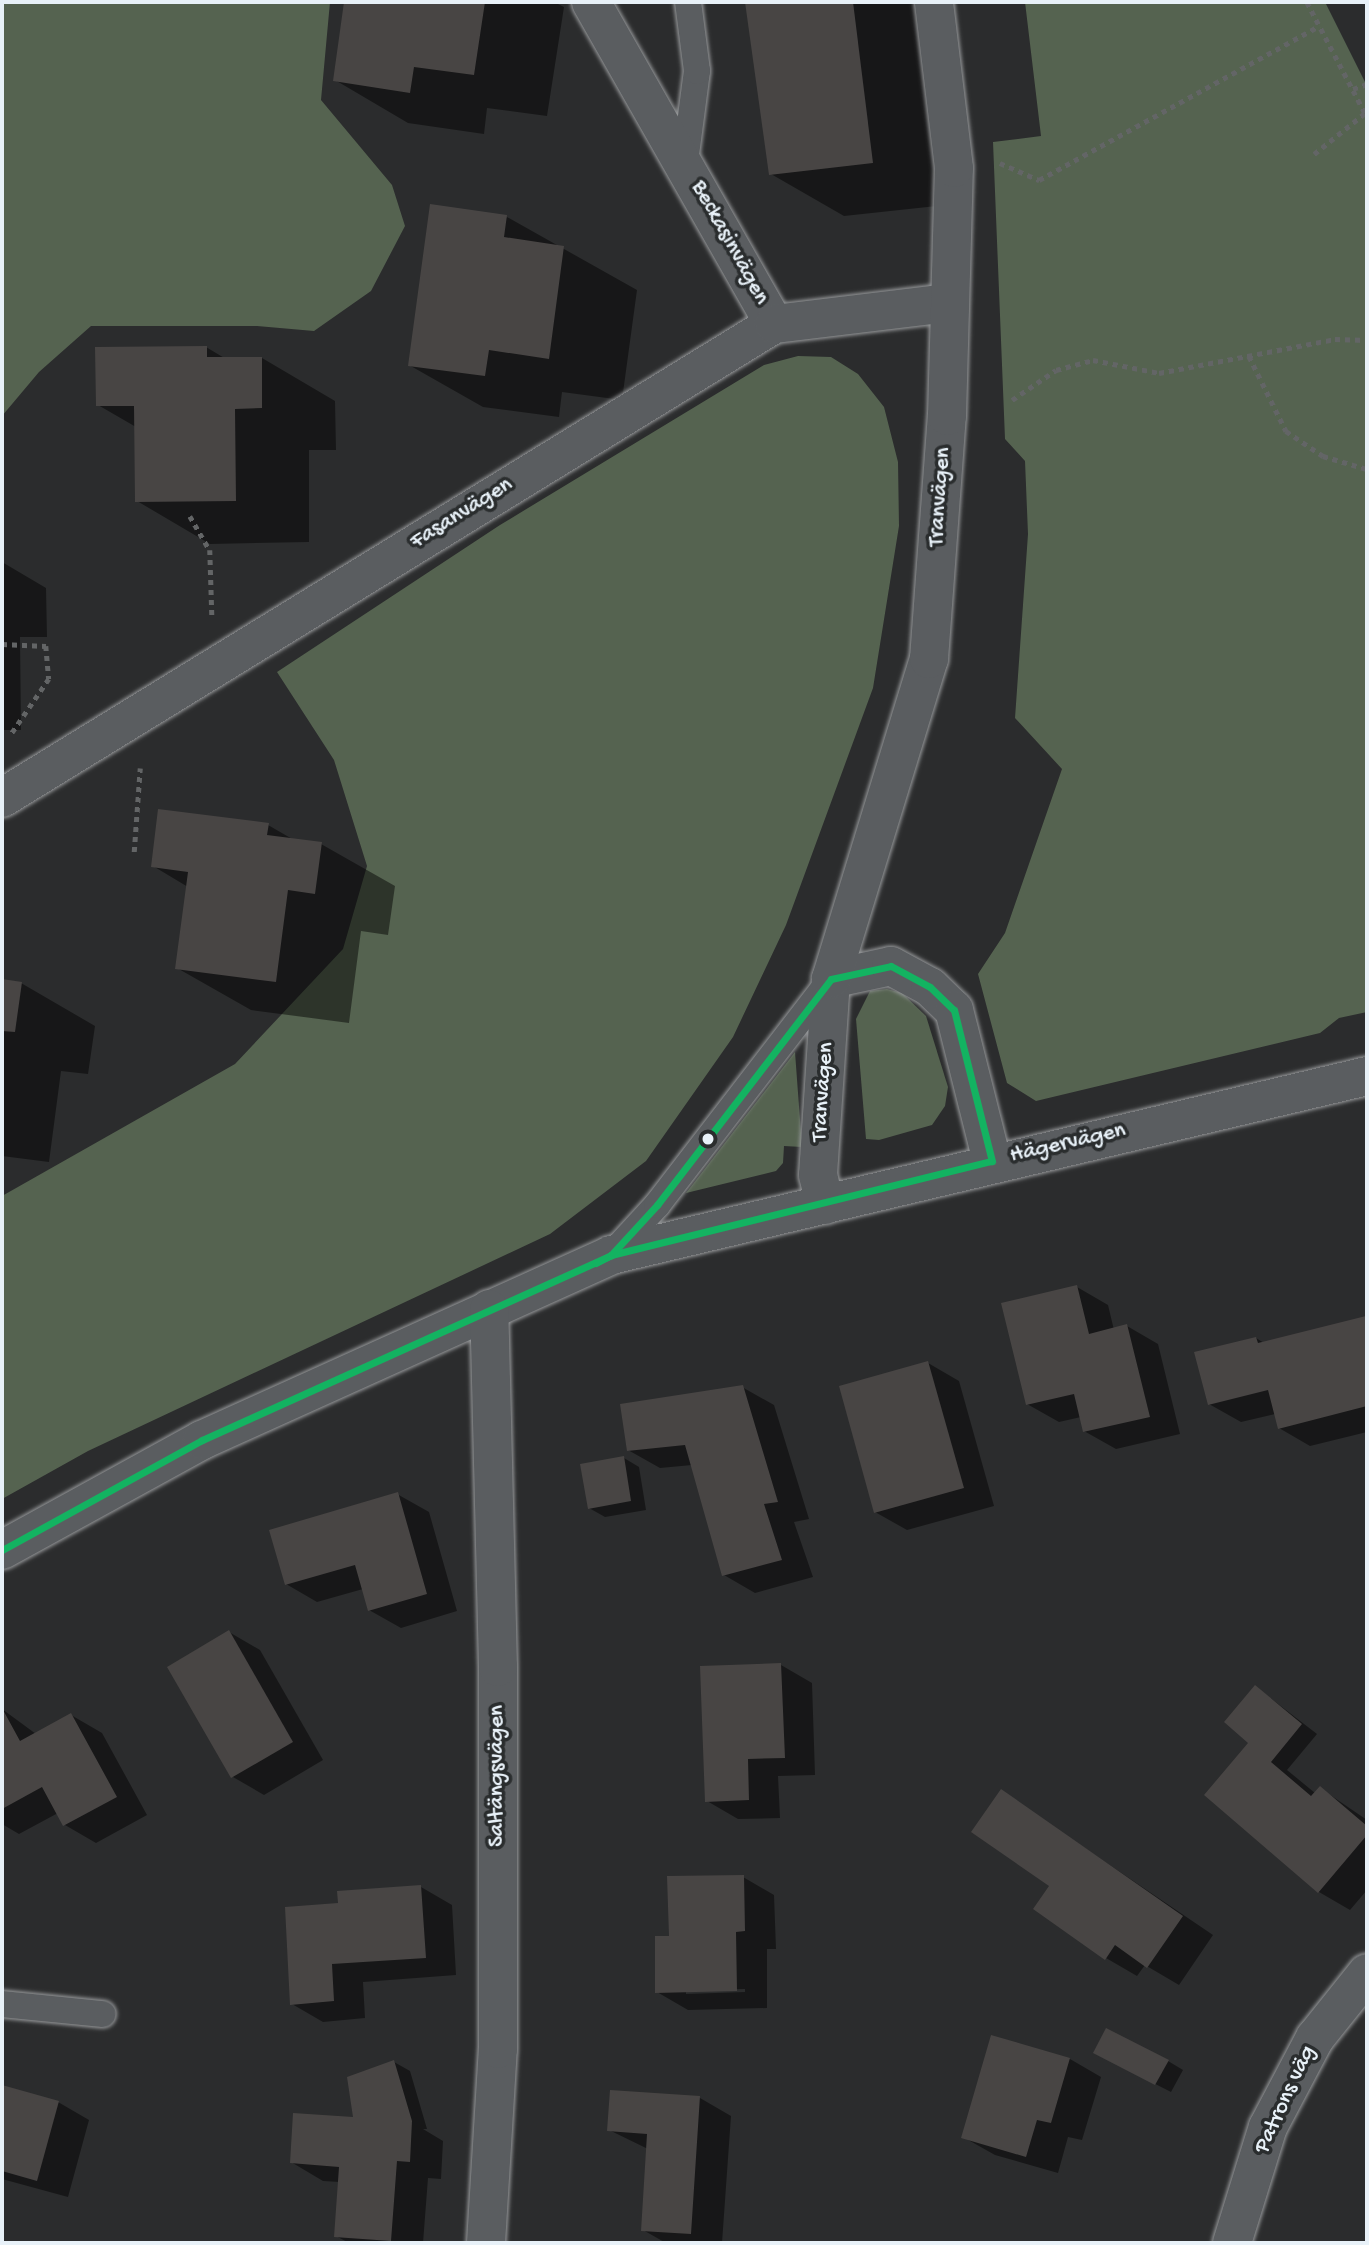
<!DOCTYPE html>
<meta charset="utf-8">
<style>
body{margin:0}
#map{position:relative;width:1369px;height:2245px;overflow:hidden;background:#2b2c2d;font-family:"Gochi Hand",sans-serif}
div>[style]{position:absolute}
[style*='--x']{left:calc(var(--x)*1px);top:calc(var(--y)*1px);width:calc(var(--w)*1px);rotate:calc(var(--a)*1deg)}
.green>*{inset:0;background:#556350}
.shadow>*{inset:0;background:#0007}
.building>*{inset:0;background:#484544}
.path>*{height:4.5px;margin-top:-2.25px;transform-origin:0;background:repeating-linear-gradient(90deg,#636566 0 5px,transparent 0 10px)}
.roads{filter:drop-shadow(0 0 2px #96989a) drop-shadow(0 0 2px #96989a)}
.lane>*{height:26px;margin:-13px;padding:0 13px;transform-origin:13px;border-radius:13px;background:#5a5d60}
.street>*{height:38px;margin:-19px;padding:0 19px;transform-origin:19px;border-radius:19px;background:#5a5d60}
.bus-1>*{height:7px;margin:-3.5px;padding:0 3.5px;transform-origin:3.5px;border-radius:3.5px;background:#13b361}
.dots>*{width:19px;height:19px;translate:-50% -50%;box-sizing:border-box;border:4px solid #2a2d2e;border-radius:50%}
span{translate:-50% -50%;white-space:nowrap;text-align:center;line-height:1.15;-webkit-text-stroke:7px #2a2d2e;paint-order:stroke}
.street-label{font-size:23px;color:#e8f1f8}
.frame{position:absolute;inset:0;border:4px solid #e8f1f8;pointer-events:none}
</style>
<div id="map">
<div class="green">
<i style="clip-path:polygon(2px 2px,330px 2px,321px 100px,392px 185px,405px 226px,371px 291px,314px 331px,257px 326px,91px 326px,39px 372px,2px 416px)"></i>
<i style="clip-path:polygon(1025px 2px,1325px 2px,1367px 86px,1367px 1012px,1339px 1018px,1320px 1033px,1036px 1101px,1007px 1083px,978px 974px,1005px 933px,1062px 769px,1015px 718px,1028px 534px,1025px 461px,1005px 439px,993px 142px,1041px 136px)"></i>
<i style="clip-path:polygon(798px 356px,831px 357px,858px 374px,884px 407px,898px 462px,899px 526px,873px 688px,786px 925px,733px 1037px,646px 1161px,550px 1234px,88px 1451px,2px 1499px,2px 1196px,235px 1064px,343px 949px,367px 866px,334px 760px,277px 672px,500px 525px,764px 365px)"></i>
<i style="clip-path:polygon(887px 989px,902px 993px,926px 1016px,948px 1087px,945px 1106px,932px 1125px,879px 1140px,866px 1139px,856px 1019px,870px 991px)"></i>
<i style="clip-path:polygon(795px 1052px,802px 1147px,784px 1146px,783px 1163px,776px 1171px,686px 1193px)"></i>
</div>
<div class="shadow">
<i style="clip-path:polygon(346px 2px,554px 2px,564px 7px,547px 116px,487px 108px,484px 134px,408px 123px,335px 80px)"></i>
<i style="clip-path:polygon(748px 2px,916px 2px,946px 205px,844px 216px,771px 174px)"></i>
<i style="clip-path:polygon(507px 217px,637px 290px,622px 400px,562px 392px,559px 417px,483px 407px,409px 365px)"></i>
<i style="clip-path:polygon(206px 347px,226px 359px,262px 358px,335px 401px,336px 450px,309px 450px,309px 542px,210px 544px,137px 501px,136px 427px,98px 405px)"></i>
<i style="clip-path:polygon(2px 562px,46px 588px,47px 637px,20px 637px,21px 730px,2px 730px)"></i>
<i style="clip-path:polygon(268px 825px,294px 840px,321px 844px,395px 886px,388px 935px,361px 931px,349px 1023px,251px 1010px,177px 968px,188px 887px,153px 866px)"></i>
<i style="clip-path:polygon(2px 981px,21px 983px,95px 1026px,88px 1074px,61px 1071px,49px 1162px,2px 1156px)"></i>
<i style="clip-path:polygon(1077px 1287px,1108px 1305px,1114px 1330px,1127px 1326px,1158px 1344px,1180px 1434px,1116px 1449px,1084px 1431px,1081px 1417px,1059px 1422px,1027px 1404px)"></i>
<i style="clip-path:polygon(1367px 1319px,1367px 1432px,1310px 1446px,1279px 1428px,1275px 1414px,1241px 1422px,1209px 1404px,1256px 1338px,1264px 1343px)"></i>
<i style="clip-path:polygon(928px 1363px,959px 1381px,994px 1506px,907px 1530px,875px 1512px)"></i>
<i style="clip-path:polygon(742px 1387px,774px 1405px,809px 1519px,794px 1522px,813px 1577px,755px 1593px,724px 1575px,692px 1465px,660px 1468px,628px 1450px)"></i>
<i style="clip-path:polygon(624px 1458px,639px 1467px,646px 1510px,605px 1517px,589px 1508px)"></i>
<i style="clip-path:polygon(397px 1494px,429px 1512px,457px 1611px,401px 1628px,369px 1610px,363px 1589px,317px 1602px,286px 1584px)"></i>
<i style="clip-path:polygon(229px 1632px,260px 1650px,323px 1760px,264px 1795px,233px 1777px)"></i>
<i style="clip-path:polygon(781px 1665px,812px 1683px,815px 1775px,778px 1776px,780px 1818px,738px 1819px,707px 1801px)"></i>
<i style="clip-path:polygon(1256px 1687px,1317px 1734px,1287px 1770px,1315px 1793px,1320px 1788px,1367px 1820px,1367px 1890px,1350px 1910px,1319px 1892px,1206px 1795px,1249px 1746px)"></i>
<i style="clip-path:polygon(2px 1709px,36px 1734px,71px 1715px,102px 1733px,147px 1815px,96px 1843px,65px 1825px,58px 1813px,19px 1834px,2px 1824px)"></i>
<i style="clip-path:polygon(1002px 1792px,1213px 1935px,1179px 1985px,1145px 1965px,1137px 1976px,1106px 1958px,1051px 1886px)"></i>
<i style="clip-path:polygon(evenodd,743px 1877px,774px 1895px,776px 1949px,767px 1949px,767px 2008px,688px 2010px,657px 1992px,670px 1937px,743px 1877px,745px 1989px,745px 1992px,686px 1994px,686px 1990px,745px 1989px)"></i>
<i style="clip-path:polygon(421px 1887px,452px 1905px,456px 1975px,363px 1982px,365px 2018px,323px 2022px,292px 2004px,340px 1905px)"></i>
<i style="clip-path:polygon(993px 2037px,1070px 2059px,1101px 2077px,1082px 2140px,1068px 2137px,1058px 2173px,995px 2155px,963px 2137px)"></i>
<i style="clip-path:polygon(1110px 2061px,1168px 2061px,1183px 2070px,1171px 2092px)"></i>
<i style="clip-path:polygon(394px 2062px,410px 2071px,427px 2129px,423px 2129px,443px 2141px,441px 2179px,428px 2178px,423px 2243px,349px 2243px,336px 2236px,340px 2182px,323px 2181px,291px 2162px,360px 2119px)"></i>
<i style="clip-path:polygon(2px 2087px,58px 2102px,89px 2120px,68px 2197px,2px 2179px)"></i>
<i style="clip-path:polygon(700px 2098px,731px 2116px,722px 2243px,666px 2243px,643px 2230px,648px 2149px,609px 2130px)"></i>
</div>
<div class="building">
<i style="clip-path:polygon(344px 2px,485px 2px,474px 75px,414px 67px,410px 93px,333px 81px)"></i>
<i style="clip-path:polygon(745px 2px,853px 2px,873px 163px,769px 175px)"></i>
<i style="clip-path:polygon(430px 204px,507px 215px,504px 237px,564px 246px,549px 359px,489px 350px,485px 376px,408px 366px)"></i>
<i style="clip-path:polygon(207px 346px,207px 357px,262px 357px,262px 408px,235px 409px,236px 501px,135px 502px,134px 406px,96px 406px,95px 347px)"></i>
<i style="clip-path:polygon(158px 809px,269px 823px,267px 835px,322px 842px,315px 894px,288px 890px,276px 982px,175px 969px,188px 872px,151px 867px)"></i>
<i style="clip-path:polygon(2px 979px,22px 982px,15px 1032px,2px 1031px)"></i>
<i style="clip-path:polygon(1077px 1285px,1089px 1334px,1127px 1324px,1150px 1417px,1083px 1432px,1074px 1394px,1026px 1405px,1001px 1303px)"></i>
<i style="clip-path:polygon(1366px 1316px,1367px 1406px,1278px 1429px,1268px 1390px,1208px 1405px,1194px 1352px,1256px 1337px,1258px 1343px)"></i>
<i style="clip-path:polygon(928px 1361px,964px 1488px,874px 1513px,839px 1386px)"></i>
<i style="clip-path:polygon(743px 1385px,778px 1502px,764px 1504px,782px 1560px,722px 1576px,685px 1445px,627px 1451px,620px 1404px)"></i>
<i style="clip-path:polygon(624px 1456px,631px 1501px,588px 1509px,580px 1464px)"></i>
<i style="clip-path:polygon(398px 1492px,427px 1594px,368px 1611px,355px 1565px,285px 1585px,269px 1530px)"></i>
<i style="clip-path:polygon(229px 1630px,293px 1742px,231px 1778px,167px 1667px)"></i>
<i style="clip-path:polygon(781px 1663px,785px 1758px,748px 1759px,749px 1800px,705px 1802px,700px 1666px)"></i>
<i style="clip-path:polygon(1255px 1685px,1302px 1724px,1271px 1762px,1311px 1796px,1320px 1786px,1367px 1826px,1367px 1835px,1318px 1893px,1204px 1795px,1248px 1743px,1224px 1722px)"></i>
<i style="clip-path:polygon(2px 1708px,20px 1741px,71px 1713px,117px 1797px,63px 1826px,42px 1787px,2px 1809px)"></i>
<i style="clip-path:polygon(1001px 1789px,1183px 1916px,1147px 1968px,1115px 1945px,1105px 1960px,1033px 1909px,1049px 1886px,971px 1832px)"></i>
<i style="clip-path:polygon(744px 1875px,745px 1931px,736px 1932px,737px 1991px,655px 1993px,655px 1936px,669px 1936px,667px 1876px)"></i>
<i style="clip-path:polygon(421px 1885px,426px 1958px,332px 1964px,334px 2001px,290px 2005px,285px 1907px,338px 1903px,337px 1891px)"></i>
<i style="clip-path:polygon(1106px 2028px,1169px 2060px,1155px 2085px,1093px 2053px)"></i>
<i style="clip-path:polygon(991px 2035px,1070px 2058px,1051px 2123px,1037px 2120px,1026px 2157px,961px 2138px)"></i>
<i style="clip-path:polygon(394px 2060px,412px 2121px,410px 2162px,397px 2161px,391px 2241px,334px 2237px,339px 2167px,290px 2163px,293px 2113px,353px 2117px,347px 2077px)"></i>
<i style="clip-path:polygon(2px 2085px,59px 2101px,37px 2181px,2px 2171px)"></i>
<i style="clip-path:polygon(610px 2090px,700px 2096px,691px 2234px,641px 2231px,647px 2134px,607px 2131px)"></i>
</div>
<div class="path">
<i style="--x:1307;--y:2;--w:130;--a:62.4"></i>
<i style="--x:1353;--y:89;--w:15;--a:-20"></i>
<i style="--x:1314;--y:154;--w:65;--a:-38.8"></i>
<i style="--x:1000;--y:163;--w:43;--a:23.6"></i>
<i style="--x:1039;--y:180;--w:320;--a:-28.8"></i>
<i style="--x:1249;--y:356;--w:84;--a:63.7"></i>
<i style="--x:1286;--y:431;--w:45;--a:34"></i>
<i style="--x:1323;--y:456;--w:46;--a:16.5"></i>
<i style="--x:1012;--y:400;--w:53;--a:-34.3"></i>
<i style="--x:1056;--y:370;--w:38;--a:-15"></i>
<i style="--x:1093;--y:360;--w:67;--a:11.1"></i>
<i style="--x:1159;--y:373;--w:179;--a:-10.9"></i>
<i style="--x:1335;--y:339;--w:32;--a:2"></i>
<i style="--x:190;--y:516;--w:39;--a:60"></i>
<i style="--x:210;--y:550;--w:65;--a:88.2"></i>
<i style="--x:2;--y:644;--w:44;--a:2.6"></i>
<i style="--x:46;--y:646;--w:33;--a:85"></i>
<i style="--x:49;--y:679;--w:69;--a:124.4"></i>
<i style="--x:134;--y:852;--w:84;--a:-85.9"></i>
</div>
<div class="roads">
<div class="lane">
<i style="--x:685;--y:162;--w:92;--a:-82.5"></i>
<i style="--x:697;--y:71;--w:70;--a:-97.4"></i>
<i style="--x:611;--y:1255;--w:68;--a:-47.4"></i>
<i style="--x:657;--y:1205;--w:285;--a:-52.4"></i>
<i style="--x:2;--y:2004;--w:101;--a:5.7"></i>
</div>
<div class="street">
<i style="--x:591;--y:2;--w:370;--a:60.4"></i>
<i style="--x:2;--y:798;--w:906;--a:-31.55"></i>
<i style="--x:774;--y:324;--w:174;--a:-6.9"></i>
<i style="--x:831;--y:979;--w:61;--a:-12.2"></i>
<i style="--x:891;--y:966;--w:44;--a:28.3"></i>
<i style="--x:930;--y:987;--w:33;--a:44"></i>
<i style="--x:954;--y:1010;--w:156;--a:75.9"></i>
<i style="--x:825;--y:1205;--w:31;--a:-103"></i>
<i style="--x:818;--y:1175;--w:196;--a:-86.2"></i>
<i style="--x:831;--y:979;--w:335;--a:-73"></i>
<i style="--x:929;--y:659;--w:244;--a:-85.8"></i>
<i style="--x:947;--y:416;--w:248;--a:-88.4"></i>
<i style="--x:954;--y:168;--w:167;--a:-96.9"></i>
<i style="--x:2;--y:1550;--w:228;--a:-28.8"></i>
<i style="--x:202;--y:1440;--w:449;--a:-24.3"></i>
<i style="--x:611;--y:1255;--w:777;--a:-13.32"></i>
<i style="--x:486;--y:2243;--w:194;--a:-86.5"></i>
<i style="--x:498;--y:2049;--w:382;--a:-90"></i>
<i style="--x:498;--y:1667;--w:358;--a:-91.4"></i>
<i style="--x:1232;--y:2243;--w:121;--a:-72.8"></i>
<i style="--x:1268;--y:2127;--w:101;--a:-62.2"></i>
<i style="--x:1315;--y:2038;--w:83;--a:-51.3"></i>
</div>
</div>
<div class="bus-1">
<i style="--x:596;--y:1263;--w:17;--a:-28"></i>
<i style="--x:611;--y:1255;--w:392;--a:-13.9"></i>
<i style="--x:2;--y:1550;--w:228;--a:-28.8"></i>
<i style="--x:202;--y:1440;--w:449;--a:-24.3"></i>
<i style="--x:611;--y:1255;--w:68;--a:-47.4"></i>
<i style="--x:657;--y:1205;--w:285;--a:-52.4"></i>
<i style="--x:831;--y:979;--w:61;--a:-12.2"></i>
<i style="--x:891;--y:966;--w:44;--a:28.3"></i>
<i style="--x:930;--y:987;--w:33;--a:44"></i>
<i style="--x:954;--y:1010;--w:156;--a:75.9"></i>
</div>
<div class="dots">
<i style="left:708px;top:1139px;background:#e8f1f8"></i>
</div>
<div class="street-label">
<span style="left:729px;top:243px;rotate:61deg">Beckasinvägen</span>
<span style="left:941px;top:497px;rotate:-86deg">Tranvägen</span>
<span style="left:462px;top:514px;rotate:-32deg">Fasanvägen</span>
<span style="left:824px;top:1092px;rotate:-86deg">Tranvägen</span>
<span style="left:1068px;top:1144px;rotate:-13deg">Hägervägen</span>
<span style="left:498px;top:1776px;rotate:-90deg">Saltängsvägen</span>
<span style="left:1286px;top:2100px;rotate:-65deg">Patrons väg</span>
</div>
<div class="frame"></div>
</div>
